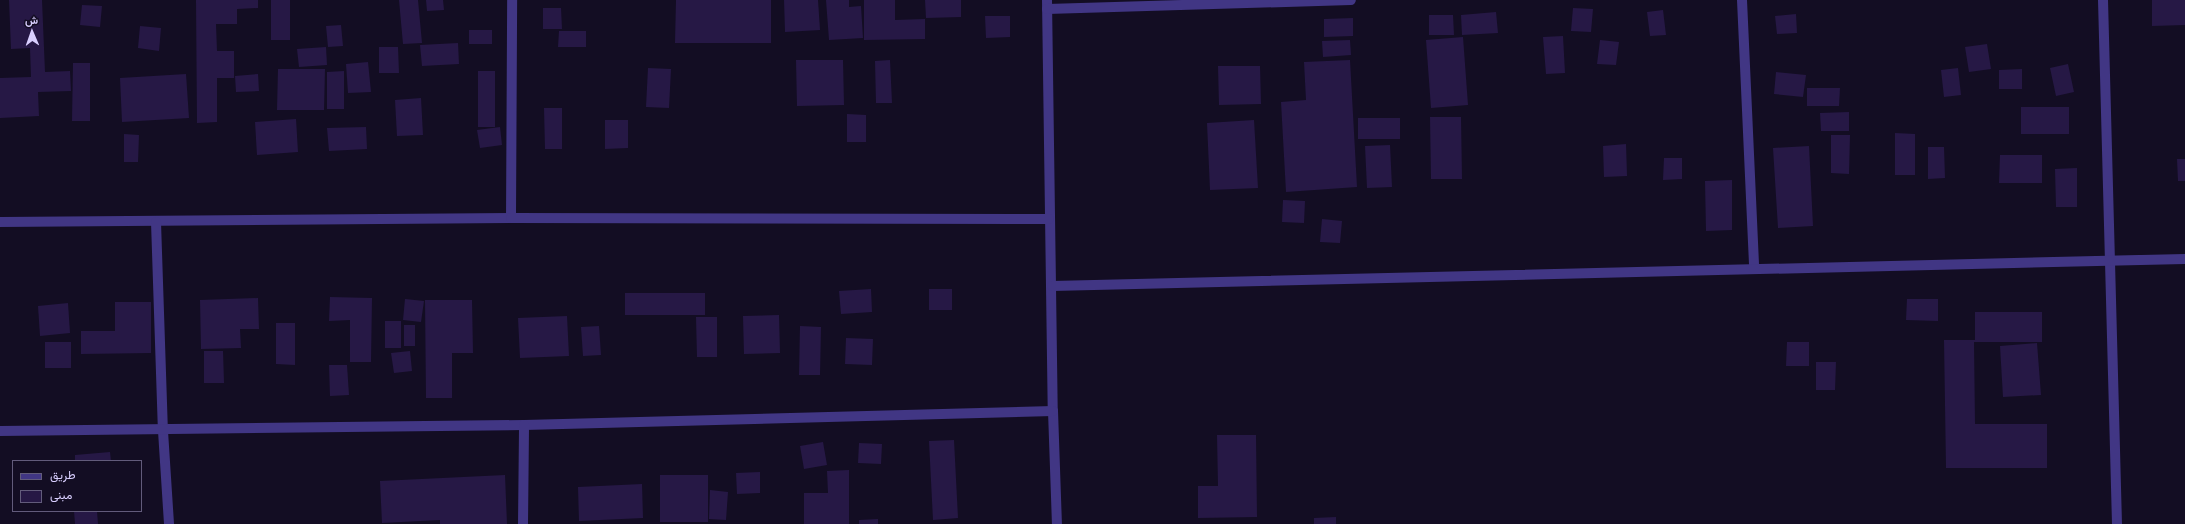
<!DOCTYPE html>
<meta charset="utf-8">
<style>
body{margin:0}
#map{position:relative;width:2185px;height:524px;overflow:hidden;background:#130d23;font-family:"DM Sans",Vazirmatn,sans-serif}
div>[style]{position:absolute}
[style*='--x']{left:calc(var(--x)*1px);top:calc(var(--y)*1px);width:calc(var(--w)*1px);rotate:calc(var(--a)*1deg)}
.building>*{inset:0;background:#261845}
.minor>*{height:10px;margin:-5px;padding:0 5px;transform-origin:5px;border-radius:5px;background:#413684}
span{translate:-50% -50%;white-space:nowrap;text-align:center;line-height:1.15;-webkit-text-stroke:3.5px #130d23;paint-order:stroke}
.legend{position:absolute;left:12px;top:460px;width:130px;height:52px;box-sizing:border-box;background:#130d23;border:1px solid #625b7b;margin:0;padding:5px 7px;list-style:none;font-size:12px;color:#d9cfff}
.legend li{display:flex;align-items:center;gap:8px;height:20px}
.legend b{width:20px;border:1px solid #625b7b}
.north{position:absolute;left:12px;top:12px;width:40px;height:40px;-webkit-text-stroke:3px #130d23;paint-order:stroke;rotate:358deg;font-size:11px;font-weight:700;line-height:16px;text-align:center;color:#d9cfff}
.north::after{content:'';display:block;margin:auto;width:14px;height:18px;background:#d9cfff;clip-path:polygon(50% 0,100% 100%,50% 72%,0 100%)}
</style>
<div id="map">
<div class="building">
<i style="clip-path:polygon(9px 0,42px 0,45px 72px,70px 71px,71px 91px,38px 92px,39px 116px,0 118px,0 78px,31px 77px,30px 48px,11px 49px)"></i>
<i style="clip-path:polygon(196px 0,258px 0,258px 8px,237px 9px,237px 24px,216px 24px,217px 51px,234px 51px,234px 78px,217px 78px,217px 122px,197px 123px)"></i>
<i style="clip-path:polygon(271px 0,290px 0,290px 40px,271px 40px)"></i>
<i style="clip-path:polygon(399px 0,418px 0,422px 43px,403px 44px)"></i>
<i style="clip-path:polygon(426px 0,443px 0,444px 10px,427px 11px)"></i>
<i style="clip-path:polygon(676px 0,771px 0,771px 43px,675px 43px)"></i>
<i style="clip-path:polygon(784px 0,818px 0,820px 30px,785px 32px)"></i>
<i style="clip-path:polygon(826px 0,849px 0,849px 7px,861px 6px,863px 38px,829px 40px)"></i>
<i style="clip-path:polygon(864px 0,895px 0,895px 20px,925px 19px,925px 39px,864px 40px)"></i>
<i style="clip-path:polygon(925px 0,961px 0,961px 17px,926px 18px)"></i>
<i style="clip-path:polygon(2152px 0,2185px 0,2185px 25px,2152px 26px)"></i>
<i style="clip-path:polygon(82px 5px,102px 6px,100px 27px,80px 25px)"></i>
<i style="clip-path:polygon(543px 8px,561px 8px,562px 29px,543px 29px)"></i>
<i style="clip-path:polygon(1573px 8px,1593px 9px,1591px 32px,1571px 31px)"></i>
<i style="clip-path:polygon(1663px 10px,1666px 35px,1650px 36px,1647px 12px)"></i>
<i style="clip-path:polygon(1496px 12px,1498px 33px,1462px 35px,1461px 15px)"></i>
<i style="clip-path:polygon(1796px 14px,1797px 33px,1777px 34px,1775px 16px)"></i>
<i style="clip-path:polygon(1429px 15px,1453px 15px,1454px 35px,1429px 35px)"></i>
<i style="clip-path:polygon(985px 16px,1010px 16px,1010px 37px,986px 38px)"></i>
<i style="clip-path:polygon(1353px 18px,1353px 36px,1324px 37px,1324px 19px)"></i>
<i style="clip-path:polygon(341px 25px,343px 46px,328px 47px,326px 26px)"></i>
<i style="clip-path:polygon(140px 26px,161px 28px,159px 51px,138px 48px)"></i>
<i style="clip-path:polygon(469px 30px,492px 30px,492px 44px,469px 44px)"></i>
<i style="clip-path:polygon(559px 31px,586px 31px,586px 47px,558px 47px)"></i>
<i style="clip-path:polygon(1563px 36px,1565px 73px,1546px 74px,1543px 37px)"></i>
<i style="clip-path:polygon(1463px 37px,1468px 105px,1431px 108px,1426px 40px)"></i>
<i style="clip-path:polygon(1350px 40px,1351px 55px,1323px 57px,1322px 41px)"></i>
<i style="clip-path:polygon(1600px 40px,1619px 42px,1616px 65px,1597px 64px)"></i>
<i style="clip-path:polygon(458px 43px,459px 64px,422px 66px,420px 45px)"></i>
<i style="clip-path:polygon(1987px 44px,1991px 69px,1969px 72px,1965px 47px)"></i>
<i style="clip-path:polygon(326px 47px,327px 65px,299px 67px,297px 49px)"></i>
<i style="clip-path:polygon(379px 47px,398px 47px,399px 73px,379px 73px)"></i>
<i style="clip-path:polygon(796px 60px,843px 60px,844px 105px,797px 106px)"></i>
<i style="clip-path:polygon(890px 60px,892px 103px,876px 103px,875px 61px)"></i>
<i style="clip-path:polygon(1350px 60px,1357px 187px,1286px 192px,1281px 102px,1306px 100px,1304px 62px)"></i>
<i style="clip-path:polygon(368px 62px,371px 92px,348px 93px,346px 64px)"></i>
<i style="clip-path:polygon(73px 63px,90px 63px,90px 121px,72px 121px)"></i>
<i style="clip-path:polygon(2068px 64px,2074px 92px,2056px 96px,2050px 68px)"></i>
<i style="clip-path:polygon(1218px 66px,1260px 66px,1261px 104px,1219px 105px)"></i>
<i style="clip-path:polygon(648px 68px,671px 69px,669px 108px,646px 107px)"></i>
<i style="clip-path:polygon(1958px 68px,1961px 95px,1944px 97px,1941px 70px)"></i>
<i style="clip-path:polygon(278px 69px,325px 69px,324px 110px,277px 110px)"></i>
<i style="clip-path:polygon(2022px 69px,2022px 89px,1999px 89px,1999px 70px)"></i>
<i style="clip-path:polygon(344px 71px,344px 109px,327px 109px,327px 72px)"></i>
<i style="clip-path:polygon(478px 71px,495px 71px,495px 127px,478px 127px)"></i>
<i style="clip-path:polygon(1776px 72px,1806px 75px,1803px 97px,1774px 94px)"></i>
<i style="clip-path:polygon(186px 74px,189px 118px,122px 122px,120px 78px)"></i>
<i style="clip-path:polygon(258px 74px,259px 91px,236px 92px,235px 76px)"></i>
<i style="clip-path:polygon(1807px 88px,1840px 88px,1839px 106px,1807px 106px)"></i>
<i style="clip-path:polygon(421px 98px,423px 135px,397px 136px,395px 100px)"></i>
<i style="clip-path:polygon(2021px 107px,2069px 107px,2069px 134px,2021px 134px)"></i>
<i style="clip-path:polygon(544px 108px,562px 108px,562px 149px,545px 149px)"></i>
<i style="clip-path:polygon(1849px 112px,1849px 131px,1821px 131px,1820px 113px)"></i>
<i style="clip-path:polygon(847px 114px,866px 115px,866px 142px,847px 142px)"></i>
<i style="clip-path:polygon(1430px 117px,1461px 117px,1462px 179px,1431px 179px)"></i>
<i style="clip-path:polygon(1358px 118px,1400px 118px,1400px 139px,1358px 139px)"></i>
<i style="clip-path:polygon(296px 119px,298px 152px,257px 155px,255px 122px)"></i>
<i style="clip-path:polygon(605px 120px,628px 120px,628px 148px,605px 149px)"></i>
<i style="clip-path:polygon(1254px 120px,1258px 188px,1210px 190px,1207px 123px)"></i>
<i style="clip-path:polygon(366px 127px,367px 149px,329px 151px,327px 128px)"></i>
<i style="clip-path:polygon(500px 127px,502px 145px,480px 148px,477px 130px)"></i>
<i style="clip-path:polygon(1895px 133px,1915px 134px,1915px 175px,1895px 175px)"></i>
<i style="clip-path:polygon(124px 134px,139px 135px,138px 162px,124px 162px)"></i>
<i style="clip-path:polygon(1831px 135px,1850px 135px,1849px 174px,1831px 173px)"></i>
<i style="clip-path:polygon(1626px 144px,1627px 176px,1604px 177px,1603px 146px)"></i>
<i style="clip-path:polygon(1390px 145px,1392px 187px,1367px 188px,1365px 146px)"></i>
<i style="clip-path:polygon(1809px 146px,1813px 226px,1778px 228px,1773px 148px)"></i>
<i style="clip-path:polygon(1928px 147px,1944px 147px,1945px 178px,1928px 179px)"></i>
<i style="clip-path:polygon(2000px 155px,2042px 155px,2042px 183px,1999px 183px)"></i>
<i style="clip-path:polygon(1664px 158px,1682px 158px,1682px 179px,1663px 180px)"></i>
<i style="clip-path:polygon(2177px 159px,2185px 159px,2185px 181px,2178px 181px)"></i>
<i style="clip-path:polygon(2077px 168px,2077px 207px,2056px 207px,2055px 169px)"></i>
<i style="clip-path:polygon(1732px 180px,1732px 230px,1706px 231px,1705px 181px)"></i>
<i style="clip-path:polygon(1283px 200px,1305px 201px,1304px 223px,1282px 222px)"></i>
<i style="clip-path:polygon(1322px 219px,1342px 221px,1340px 243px,1320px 242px)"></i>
<i style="clip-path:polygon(871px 289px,872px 312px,841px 314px,839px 291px)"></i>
<i style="clip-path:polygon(929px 289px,952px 289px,952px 310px,929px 310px)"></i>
<i style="clip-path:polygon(625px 293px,705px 293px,705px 315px,625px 315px)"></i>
<i style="clip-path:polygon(330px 297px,372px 298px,371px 362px,350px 362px,350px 320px,329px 321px)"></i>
<i style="clip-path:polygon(258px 298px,259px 329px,240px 329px,241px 348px,201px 349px,200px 300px)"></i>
<i style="clip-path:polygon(405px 299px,424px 301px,421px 322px,403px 320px)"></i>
<i style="clip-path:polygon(1907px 299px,1938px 299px,1938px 321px,1906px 320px)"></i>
<i style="clip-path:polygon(425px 300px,472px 300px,473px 353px,452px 353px,452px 398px,426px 398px)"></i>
<i style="clip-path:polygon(115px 302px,151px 302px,151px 353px,81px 354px,81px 331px,115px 331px)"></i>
<i style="clip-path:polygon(68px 303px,70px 333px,40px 336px,38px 306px)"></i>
<i style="clip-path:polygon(1975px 312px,2042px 312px,2042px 342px,1974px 342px,1975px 424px,2047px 424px,2047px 468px,1946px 468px,1944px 340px,1975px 340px)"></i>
<i style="clip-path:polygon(779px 315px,780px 353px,744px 354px,743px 316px)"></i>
<i style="clip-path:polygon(567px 316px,569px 356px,520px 358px,518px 318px)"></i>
<i style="clip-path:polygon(696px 317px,717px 317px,717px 357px,697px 357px)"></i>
<i style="clip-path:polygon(385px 321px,401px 321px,401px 348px,385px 348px)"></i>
<i style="clip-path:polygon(276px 323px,295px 323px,295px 365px,276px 364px)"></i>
<i style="clip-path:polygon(404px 325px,415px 325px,415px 346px,404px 346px)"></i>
<i style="clip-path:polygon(599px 326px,601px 355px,583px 356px,581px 327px)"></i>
<i style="clip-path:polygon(800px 326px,821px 327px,820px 375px,799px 375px)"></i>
<i style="clip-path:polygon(846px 338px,873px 339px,872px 365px,845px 364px)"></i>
<i style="clip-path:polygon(45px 342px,71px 342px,71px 368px,45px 368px)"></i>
<i style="clip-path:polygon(1787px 342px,1809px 342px,1809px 366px,1786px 366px)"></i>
<i style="clip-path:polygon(2037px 343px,2041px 395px,2003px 397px,2000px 346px)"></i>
<i style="clip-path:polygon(204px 351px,223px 351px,224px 383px,204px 383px)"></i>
<i style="clip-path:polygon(410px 351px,412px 371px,394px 373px,391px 353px)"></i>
<i style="clip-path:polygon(1816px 362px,1836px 362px,1835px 390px,1816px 390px)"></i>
<i style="clip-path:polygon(329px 365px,347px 365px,349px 395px,330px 396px)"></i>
<i style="clip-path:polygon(1217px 435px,1256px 435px,1257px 517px,1198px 518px,1198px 486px,1218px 486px)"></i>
<i style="clip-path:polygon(954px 440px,958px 518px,933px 520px,929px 441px)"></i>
<i style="clip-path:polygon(823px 442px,827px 465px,804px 469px,800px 446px)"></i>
<i style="clip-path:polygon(859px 443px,882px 444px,881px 464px,858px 463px)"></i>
<i style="clip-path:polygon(110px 452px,111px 461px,75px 461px,75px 455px)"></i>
<i style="clip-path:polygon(849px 470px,849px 524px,804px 524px,804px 493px,828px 493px,827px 471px)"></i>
<i style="clip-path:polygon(760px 472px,760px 493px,737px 494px,736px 473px)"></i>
<i style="clip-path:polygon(505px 475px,507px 524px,440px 524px,440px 520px,382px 523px,380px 481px)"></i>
<i style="clip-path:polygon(660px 475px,708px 475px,708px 522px,660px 522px)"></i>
<i style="clip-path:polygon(642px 484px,643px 518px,579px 521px,578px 487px)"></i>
<i style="clip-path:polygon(710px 490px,728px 492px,726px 520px,709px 519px)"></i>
<i style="clip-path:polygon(74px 511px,97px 511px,98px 524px,75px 524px)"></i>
<i style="clip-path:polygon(1336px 517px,1336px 524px,1314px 524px,1314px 518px)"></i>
<i style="clip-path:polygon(878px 519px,878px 524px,859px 524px,859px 520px)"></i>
</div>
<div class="minor">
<i style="--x:1047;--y:0;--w:411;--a:89.2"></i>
<i style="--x:1053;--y:411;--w:113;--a:88"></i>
<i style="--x:1742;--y:0;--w:268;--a:87.4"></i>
<i style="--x:2103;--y:0;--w:524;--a:88.47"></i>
<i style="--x:1047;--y:9;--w:304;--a:-1.7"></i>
<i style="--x:511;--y:218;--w:218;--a:-89.7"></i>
<i style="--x:0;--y:222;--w:511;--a:-0.45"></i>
<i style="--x:511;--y:218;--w:538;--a:0.11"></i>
<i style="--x:156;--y:222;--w:209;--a:88.1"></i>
<i style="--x:163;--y:431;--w:93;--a:86.3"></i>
<i style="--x:1052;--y:286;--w:1133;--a:-1.37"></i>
<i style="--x:0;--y:431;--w:524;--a:-0.66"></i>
<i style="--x:524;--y:425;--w:529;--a:-1.52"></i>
<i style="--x:523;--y:524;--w:99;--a:-89.4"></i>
</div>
<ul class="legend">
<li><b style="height:5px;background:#413684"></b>طريق</li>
<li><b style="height:11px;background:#261845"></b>مبنى</li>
</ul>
<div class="north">ش</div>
</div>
